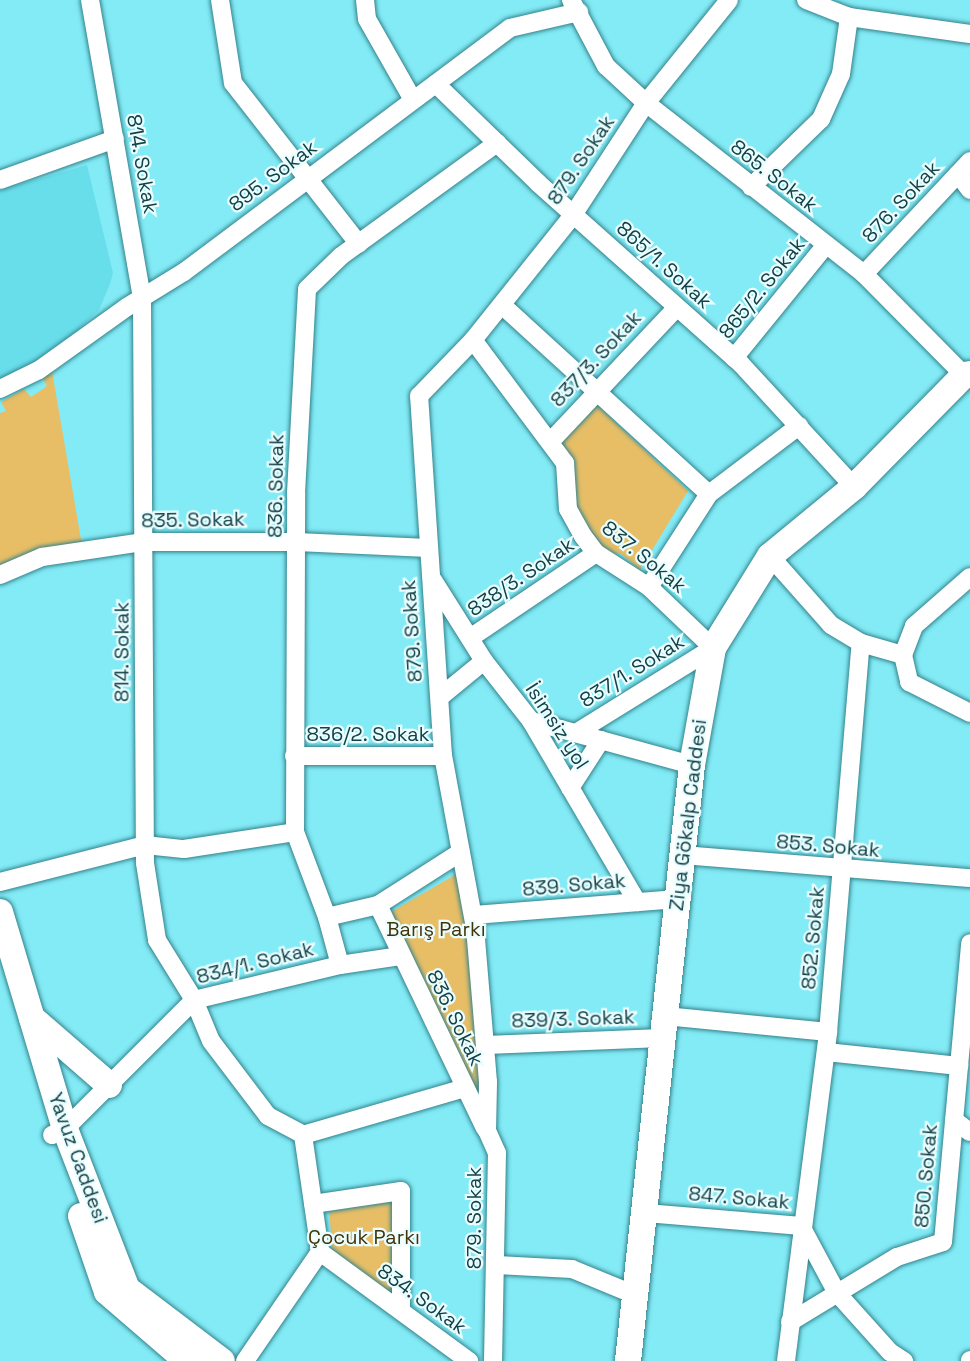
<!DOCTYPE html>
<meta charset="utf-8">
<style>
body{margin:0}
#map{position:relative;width:970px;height:1361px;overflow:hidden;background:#83ebf6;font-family:"Space Grotesk",sans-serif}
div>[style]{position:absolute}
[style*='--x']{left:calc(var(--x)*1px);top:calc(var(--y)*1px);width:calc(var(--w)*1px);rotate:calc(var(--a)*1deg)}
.built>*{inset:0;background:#69deeb}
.green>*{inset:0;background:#e7be66}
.roads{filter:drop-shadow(0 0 2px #33838c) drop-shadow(0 0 2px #33838c)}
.street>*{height:18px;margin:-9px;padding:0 9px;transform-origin:9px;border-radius:9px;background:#fff}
.secondary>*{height:26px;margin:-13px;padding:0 13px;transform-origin:13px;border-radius:13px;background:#fff}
span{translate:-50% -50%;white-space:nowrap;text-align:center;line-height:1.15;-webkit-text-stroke:4.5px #eafdff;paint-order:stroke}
.street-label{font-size:20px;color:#144146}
.park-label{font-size:20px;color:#453308}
</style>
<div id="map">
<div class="built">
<i style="clip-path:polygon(87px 165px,113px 273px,110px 284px,99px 310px,72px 335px,17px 373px,0 380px,0 190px)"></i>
</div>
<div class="green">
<i style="clip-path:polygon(52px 371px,82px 545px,0 567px,0 413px,6px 411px,1px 402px,24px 389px,31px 397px,47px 386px,42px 377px)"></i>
<i style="clip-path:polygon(595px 403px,688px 491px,640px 570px,621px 554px,598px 550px,575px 514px,559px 444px)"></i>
<i style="clip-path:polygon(458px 873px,470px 914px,481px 1111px,391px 912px)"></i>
<i style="clip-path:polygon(396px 1201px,393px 1294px,333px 1255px,329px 1211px)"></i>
</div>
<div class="roads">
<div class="street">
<i style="--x:90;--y:0;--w:303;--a:80.1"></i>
<i style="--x:142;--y:298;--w:565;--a:89.7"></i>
<i style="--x:145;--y:863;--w:78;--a:81.1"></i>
<i style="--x:157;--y:940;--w:70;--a:58.3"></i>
<i style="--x:194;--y:1000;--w:44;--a:67.5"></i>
<i style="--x:211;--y:1041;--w:94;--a:52.8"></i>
<i style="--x:268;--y:1116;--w:40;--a:28"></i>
<i style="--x:303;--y:1135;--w:118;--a:81.7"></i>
<i style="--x:220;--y:0;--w:84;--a:81.1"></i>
<i style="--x:233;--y:83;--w:204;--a:52"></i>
<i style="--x:365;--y:0;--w:19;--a:84"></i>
<i style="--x:367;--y:19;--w:93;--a:60.4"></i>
<i style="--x:571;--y:0;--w:75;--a:62.1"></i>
<i style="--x:606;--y:66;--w:54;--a:42.8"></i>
<i style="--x:646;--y:103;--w:277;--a:38.1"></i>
<i style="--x:864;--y:274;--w:142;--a:45.3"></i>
<i style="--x:806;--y:0;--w:46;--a:21.6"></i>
<i style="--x:849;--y:17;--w:122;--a:8"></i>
<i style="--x:436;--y:84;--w:142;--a:44.1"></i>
<i style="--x:538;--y:183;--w:272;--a:41.7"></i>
<i style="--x:741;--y:364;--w:167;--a:47.4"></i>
<i style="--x:958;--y:174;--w:20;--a:53"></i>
<i style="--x:0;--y:180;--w:122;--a:-19.6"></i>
<i style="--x:751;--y:187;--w:98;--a:-44.2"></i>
<i style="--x:821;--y:119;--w:49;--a:-66"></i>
<i style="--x:841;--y:74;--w:58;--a:-82"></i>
<i style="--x:864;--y:274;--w:155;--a:-46.8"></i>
<i style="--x:502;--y:305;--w:280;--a:42.4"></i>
<i style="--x:473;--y:340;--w:154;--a:53.2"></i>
<i style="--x:565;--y:463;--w:46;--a:86.3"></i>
<i style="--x:568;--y:509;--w:31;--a:61"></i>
<i style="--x:583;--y:536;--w:21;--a:53"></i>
<i style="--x:596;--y:553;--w:63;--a:32.7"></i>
<i style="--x:649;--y:587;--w:88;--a:43.6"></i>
<i style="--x:713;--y:648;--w:161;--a:148.2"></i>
<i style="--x:734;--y:358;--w:144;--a:-50.9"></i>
<i style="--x:0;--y:389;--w:43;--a:-26"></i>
<i style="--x:39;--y:370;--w:108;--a:-35.6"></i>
<i style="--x:127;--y:307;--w:67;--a:-31.6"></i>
<i style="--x:184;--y:272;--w:407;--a:-36.8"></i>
<i style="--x:510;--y:28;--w:71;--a:-13.1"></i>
<i style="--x:550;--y:442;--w:185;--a:-46.7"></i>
<i style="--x:770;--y:556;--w:92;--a:48.5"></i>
<i style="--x:831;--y:625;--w:35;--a:31"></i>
<i style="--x:861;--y:643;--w:44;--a:15.9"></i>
<i style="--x:903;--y:655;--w:28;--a:77"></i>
<i style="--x:909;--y:682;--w:68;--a:26.9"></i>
<i style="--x:0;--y:575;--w:46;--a:-23.2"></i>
<i style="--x:42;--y:557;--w:103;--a:-8.4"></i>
<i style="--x:144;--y:542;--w:153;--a:0"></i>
<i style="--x:297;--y:542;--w:131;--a:2.6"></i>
<i style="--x:433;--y:580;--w:96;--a:57.8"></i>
<i style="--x:484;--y:661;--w:76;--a:51.9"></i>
<i style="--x:531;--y:721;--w:210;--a:59.6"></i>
<i style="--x:649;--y:587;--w:111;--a:-57.2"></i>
<i style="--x:709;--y:494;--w:113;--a:-37.1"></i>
<i style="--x:470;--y:638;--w:152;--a:-34"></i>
<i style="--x:903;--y:655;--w:31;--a:-69"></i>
<i style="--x:914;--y:626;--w:74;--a:-41.2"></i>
<i style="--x:440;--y:697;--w:57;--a:-39.3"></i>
<i style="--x:531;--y:721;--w:167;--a:15.3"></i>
<i style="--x:294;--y:756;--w:149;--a:0"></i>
<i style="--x:570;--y:788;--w:57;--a:-57.1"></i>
<i style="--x:682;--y:855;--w:289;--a:4.6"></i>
<i style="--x:0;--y:882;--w:150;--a:-14.3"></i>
<i style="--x:145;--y:845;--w:39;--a:6"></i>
<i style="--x:184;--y:849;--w:112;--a:-8.7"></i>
<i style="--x:378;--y:905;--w:247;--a:64.4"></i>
<i style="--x:474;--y:915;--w:204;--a:-4.5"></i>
<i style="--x:327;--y:917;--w:91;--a:-110.6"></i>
<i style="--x:295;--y:832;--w:339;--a:-89.8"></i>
<i style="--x:296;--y:493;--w:204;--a:-86.9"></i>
<i style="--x:307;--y:289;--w:47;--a:-44.1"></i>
<i style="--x:341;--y:256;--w:193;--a:-35.9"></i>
<i style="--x:340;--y:965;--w:50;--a:-105.2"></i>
<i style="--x:327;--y:917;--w:52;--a:-13.2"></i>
<i style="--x:378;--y:905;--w:98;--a:-32.6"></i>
<i style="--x:665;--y:1016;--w:164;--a:5.6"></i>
<i style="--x:486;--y:1045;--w:176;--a:-2.3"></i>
<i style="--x:826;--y:1052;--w:134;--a:6"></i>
<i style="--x:954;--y:1120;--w:20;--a:37"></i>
<i style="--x:52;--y:1135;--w:14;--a:-25"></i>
<i style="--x:65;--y:1129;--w:182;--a:-45"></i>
<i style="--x:194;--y:1000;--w:150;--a:-13.5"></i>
<i style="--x:340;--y:965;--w:61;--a:-8.5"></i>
<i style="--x:303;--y:1135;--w:169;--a:-16.2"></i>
<i style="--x:313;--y:1204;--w:89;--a:-8.4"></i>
<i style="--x:401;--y:1191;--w:120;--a:90"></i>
<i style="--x:646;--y:1213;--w:156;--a:4.8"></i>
<i style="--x:801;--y:1226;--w:76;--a:61.8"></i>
<i style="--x:837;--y:1293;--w:79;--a:48.1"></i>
<i style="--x:890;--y:1352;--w:17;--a:33"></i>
<i style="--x:320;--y:1252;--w:185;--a:36.2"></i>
<i style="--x:497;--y:1265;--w:75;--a:3.1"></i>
<i style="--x:572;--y:1269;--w:68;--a:22.4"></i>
<i style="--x:790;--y:1322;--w:125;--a:-31.3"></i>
<i style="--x:897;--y:1257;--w:48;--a:-18.1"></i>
<i style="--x:943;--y:1242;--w:300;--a:-84.8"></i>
<i style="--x:245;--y:1361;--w:132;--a:-55.5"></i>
<i style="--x:493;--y:1361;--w:208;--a:-88.9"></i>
<i style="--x:497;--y:1153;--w:24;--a:-114"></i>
<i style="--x:487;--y:1131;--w:49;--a:-88.8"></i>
<i style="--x:488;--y:1082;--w:155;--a:-94.8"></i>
<i style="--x:475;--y:928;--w:175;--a:-100.5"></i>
<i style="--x:443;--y:756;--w:361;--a:-93.8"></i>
<i style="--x:419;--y:396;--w:78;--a:-46"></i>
<i style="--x:473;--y:340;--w:160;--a:-51.3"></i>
<i style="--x:573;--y:215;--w:134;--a:-56.9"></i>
<i style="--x:646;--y:103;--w:132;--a:-51.1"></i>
<i style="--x:786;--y:1361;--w:332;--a:-82.7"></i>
<i style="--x:828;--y:1032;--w:390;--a:-85.2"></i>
<i style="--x:970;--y:1361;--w:1;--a:-90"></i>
</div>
<div class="secondary">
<i style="--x:0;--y:912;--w:227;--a:73.3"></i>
<i style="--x:65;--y:1129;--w:172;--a:68.8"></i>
<i style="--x:127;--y:1289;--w:119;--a:37.2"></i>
<i style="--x:32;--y:1018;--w:102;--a:41"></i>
<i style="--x:81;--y:1216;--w:80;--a:71.1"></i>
<i style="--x:107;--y:1292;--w:106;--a:40.8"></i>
<i style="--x:628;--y:1361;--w:599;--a:-83.87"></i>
<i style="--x:692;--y:765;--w:119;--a:-79.8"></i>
<i style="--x:713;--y:648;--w:108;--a:-58.2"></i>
<i style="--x:770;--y:556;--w:109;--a:-39.4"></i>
<i style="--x:854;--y:487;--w:157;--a:-45.5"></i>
<i style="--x:964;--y:375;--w:6;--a:-9"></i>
</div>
</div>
<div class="street-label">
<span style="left:581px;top:160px;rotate:-56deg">879. Sokak</span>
<span style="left:142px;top:164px;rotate:80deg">814. Sokak</span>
<span style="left:273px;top:176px;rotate:-37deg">895. Sokak</span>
<span style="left:774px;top:176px;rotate:38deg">865. Sokak</span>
<span style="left:901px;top:202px;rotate:-47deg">876. Sokak</span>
<span style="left:664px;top:265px;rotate:42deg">865/1. Sokak</span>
<span style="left:762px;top:288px;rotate:-51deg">865/2. Sokak</span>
<span style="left:596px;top:359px;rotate:-47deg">837/3. Sokak</span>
<span style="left:276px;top:486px;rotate:-89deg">836. Sokak</span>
<span style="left:193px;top:520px;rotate:-1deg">835. Sokak</span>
<span style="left:644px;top:557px;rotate:39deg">837. Sokak</span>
<span style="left:521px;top:577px;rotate:-34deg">838/3. Sokak</span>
<span style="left:412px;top:631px;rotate:-94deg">879. Sokak</span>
<span style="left:122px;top:652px;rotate:-90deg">814. Sokak</span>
<span style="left:632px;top:671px;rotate:-32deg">837/1. Sokak</span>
<span style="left:557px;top:726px;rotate:57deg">İsimsiz yol</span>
<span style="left:368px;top:734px">836/2. Sokak</span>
<span style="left:688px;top:815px;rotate:-83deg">Ziya Gökalp Caddesi</span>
<span style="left:828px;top:846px;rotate:5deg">853. Sokak</span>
<span style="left:574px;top:885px;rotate:-5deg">839. Sokak</span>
<span style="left:813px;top:938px;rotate:-85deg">852. Sokak</span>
<span style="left:255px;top:963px;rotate:-14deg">834/1. Sokak</span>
<span style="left:455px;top:1018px;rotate:64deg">836. Sokak</span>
<span style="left:573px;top:1019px;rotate:-2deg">839/3. Sokak</span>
<span style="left:78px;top:1158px;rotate:70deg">Yavuz Caddesi</span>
<span style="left:926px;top:1176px;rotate:-85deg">850. Sokak</span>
<span style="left:739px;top:1198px;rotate:5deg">847. Sokak</span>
<span style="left:474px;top:1218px;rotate:-90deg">879. Sokak</span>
<span style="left:422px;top:1299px;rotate:36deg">834. Sokak</span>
</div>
<div class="park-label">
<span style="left:436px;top:929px">Barış Parkı</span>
<span style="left:364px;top:1237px">Çocuk Parkı</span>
</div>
</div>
